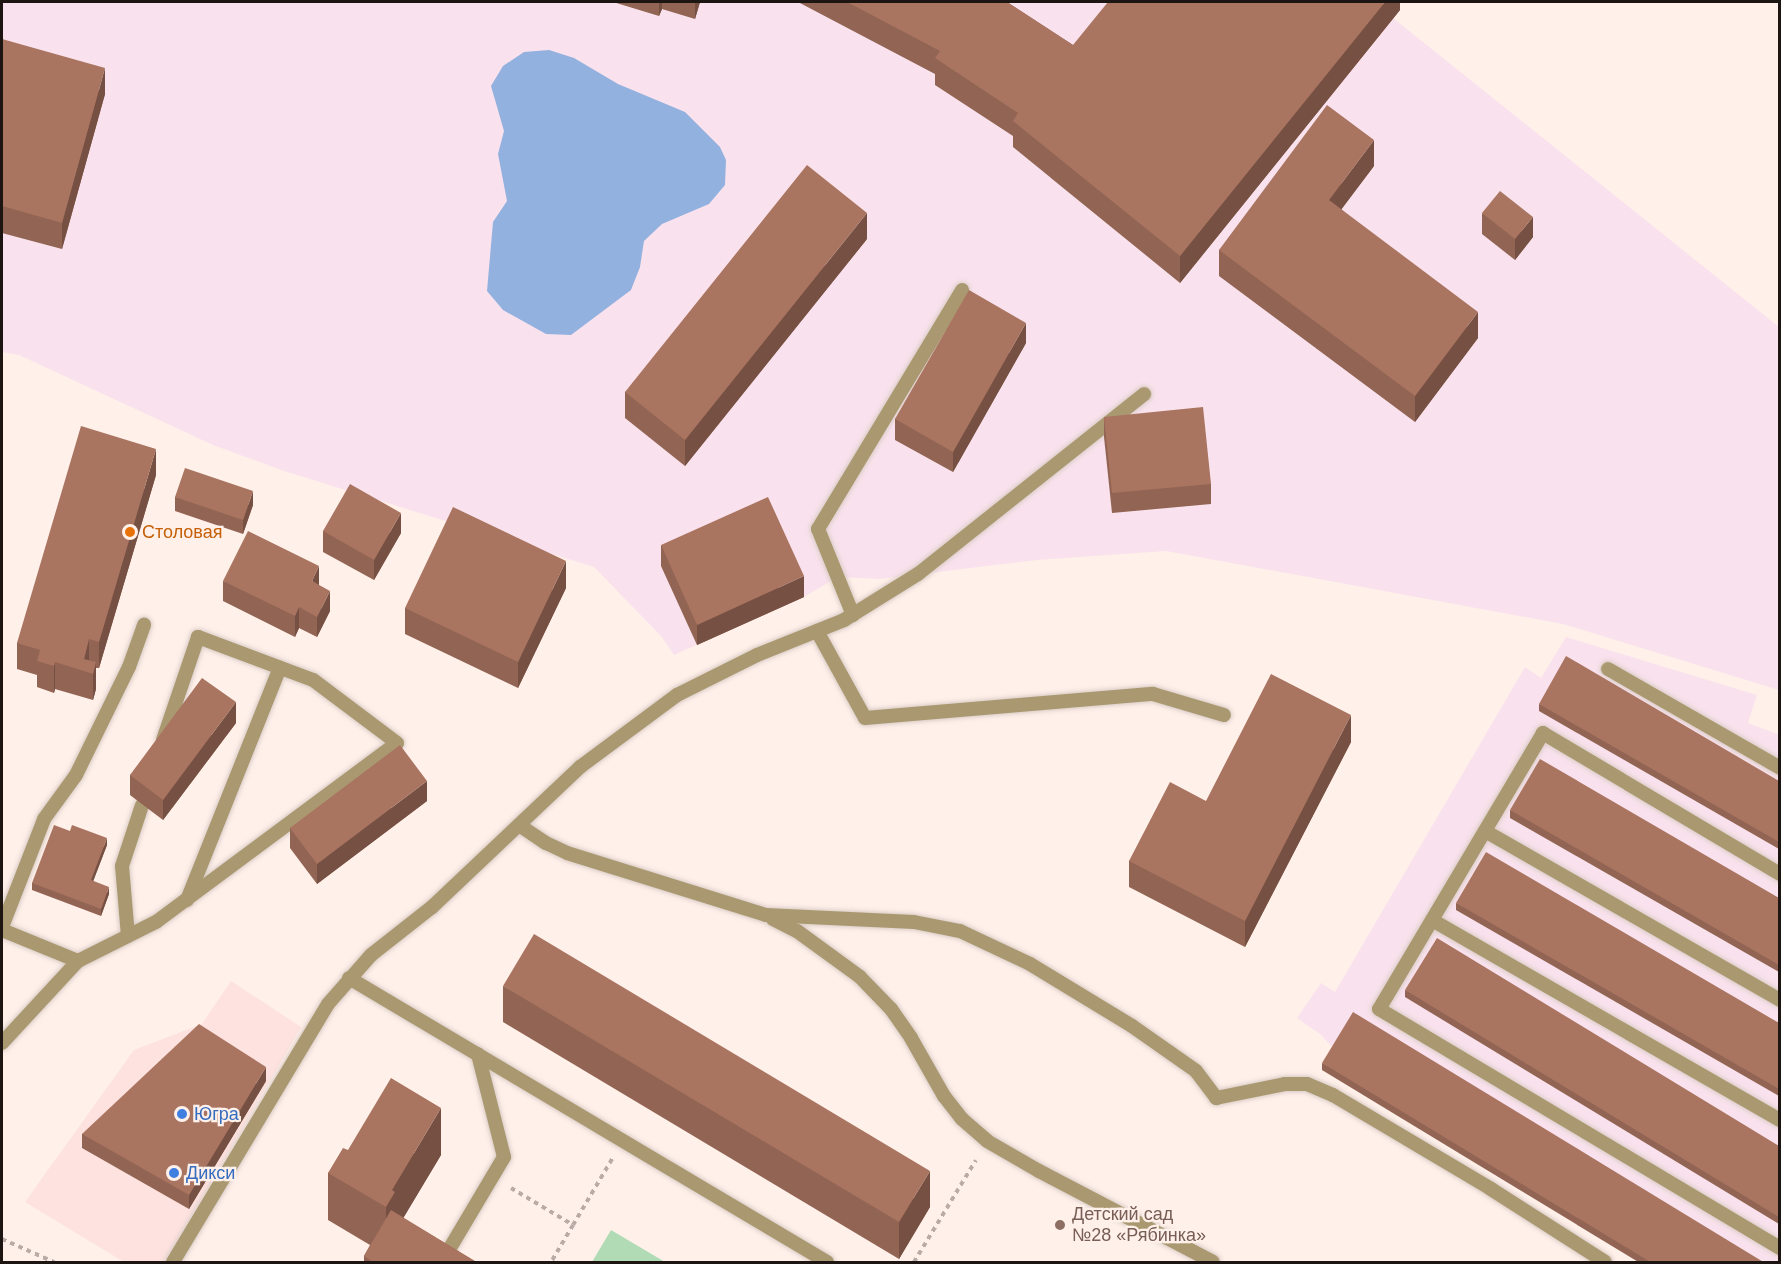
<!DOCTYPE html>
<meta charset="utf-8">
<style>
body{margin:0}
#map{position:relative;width:1781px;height:1264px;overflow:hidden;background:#fff0ea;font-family:Helvetica,sans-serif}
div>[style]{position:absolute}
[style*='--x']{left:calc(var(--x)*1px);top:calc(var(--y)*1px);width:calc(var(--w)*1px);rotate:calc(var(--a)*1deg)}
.commercial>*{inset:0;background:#fde2df}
.industrial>*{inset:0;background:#f9e2ed}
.green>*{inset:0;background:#b0dbb4}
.water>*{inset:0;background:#93b1df}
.path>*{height:4px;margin-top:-2px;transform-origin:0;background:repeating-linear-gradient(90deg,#b9aca7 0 4.5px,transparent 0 9px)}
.roads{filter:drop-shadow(0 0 2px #dbcdc7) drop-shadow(0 0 2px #dbcdc7)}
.lane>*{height:14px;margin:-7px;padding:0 7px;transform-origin:7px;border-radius:7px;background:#aa9970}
.wall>*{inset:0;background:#916453}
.shaded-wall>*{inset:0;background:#765143}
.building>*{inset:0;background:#a97460}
.dots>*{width:16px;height:16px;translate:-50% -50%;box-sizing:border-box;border:3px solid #fff0ea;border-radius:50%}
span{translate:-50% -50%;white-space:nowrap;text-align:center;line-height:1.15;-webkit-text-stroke:4.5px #fff0ea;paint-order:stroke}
.food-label{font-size:18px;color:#c56008}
.left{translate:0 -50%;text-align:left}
.shop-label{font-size:18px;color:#366cbe}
.education-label{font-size:18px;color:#785e54}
.frame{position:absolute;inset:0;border:3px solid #1d1512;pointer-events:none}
</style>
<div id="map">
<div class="commercial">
<i style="clip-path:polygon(231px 981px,301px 1027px,165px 1262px,124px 1262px,25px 1202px,134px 1050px,202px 1024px)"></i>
</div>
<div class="industrial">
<i style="clip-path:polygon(2px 2px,1373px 2px,1779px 327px,1779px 690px,1563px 624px,1166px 551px,1037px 560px,880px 579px,838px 577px,804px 597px,674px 655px,661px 636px,594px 567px,284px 471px,213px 445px,19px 355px,2px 352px)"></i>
<i style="clip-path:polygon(1566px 637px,1757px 695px,1748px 723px,1780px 735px,1779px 1262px,1689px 1262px,1336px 1051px,1320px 1034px,1297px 1018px,1321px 983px,1335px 992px,1525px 667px,1541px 678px)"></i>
</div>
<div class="green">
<i style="clip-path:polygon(611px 1230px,665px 1262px,592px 1262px)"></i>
</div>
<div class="water">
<i style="clip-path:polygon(549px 50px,574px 58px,618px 84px,685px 112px,720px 147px,726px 160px,725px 185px,709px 204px,662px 224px,644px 241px,640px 267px,631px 290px,571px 335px,546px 334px,503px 310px,487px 291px,493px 222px,507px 201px,498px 154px,504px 131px,491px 86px,503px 66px,524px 52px)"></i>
</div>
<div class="path">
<i style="--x:511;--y:1188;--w:72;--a:30.8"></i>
<i style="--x:573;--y:1225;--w:43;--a:120.7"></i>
<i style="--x:573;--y:1225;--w:77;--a:-59.4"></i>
<i style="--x:2;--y:1239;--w:57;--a:23.9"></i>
<i style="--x:914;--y:1262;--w:119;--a:-58.7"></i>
</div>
<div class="roads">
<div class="lane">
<i style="--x:853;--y:615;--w:93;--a:-112.1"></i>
<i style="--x:818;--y:529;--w:279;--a:-58.9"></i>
<i style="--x:817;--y:631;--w:99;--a:61.1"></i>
<i style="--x:865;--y:718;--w:289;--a:-4.8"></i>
<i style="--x:1153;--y:694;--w:74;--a:16.5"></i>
<i style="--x:1608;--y:669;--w:198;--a:29.9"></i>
<i style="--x:519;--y:825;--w:32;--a:34"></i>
<i style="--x:546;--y:843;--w:23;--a:25"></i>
<i style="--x:567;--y:853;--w:208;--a:17.3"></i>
<i style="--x:766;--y:915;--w:148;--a:2.7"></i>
<i style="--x:914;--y:922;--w:47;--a:11.1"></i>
<i style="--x:960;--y:931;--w:77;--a:25.2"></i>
<i style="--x:1030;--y:964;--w:119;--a:31.3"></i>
<i style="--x:1132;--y:1026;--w:78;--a:35.1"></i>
<i style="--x:1196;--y:1071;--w:34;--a:53"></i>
<i style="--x:1216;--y:1098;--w:70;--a:-11.5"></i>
<i style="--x:1285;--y:1084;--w:22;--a:0"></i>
<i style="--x:1307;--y:1084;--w:28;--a:23"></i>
<i style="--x:1333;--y:1095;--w:184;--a:30.7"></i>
<i style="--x:1491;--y:1189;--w:135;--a:32.6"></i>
<i style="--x:1485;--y:831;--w:340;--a:29.8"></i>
<i style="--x:1780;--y:874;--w:276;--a:-149.3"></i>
<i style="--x:1543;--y:733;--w:321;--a:120.7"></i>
<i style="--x:1379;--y:1009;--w:467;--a:30.8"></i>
<i style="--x:187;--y:900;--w:250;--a:-68.2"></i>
<i style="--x:773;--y:919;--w:27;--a:27"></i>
<i style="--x:797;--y:931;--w:78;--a:36.1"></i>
<i style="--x:860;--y:977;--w:45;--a:45.9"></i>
<i style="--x:891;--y:1009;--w:35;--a:55"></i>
<i style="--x:911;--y:1038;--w:67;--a:60.4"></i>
<i style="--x:944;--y:1096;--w:29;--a:52"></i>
<i style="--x:962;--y:1119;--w:33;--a:41"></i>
<i style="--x:987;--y:1141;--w:60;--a:30"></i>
<i style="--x:1039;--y:1171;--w:196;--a:27.6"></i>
<i style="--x:1432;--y:920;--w:401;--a:29.9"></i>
<i style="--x:2;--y:927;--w:116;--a:-68.7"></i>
<i style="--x:44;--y:819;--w:54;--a:-54"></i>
<i style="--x:76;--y:775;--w:120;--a:-63.9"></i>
<i style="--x:129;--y:667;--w:45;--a:-70.3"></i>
<i style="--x:2;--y:930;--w:82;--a:22.2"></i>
<i style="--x:128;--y:936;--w:70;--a:-94.9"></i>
<i style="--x:122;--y:866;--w:64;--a:-71.8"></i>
<i style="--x:349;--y:978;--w:556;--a:30.72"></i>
<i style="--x:2;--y:1043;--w:112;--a:-47.2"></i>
<i style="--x:78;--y:961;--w:87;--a:-26.6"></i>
<i style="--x:156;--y:922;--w:300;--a:-36.6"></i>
<i style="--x:397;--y:743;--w:105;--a:-143.1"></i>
<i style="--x:313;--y:680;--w:123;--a:-159.5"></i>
<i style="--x:198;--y:637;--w:109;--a:108.8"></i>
<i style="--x:450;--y:1248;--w:106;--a:-59.3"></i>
<i style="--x:504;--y:1157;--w:106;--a:-104.2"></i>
<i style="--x:173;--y:1262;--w:301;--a:-59"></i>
<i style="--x:328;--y:1004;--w:65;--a:-48.7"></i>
<i style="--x:371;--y:955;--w:78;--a:-38.2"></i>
<i style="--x:432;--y:907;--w:204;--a:-43.4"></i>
<i style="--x:580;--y:767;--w:121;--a:-36.6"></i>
<i style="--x:677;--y:695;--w:89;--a:-26.6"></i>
<i style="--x:757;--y:655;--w:94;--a:-21.9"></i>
<i style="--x:844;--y:620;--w:87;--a:-31.9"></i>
<i style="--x:918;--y:574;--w:289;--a:-38.5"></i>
</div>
</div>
<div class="wall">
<i style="clip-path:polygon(613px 2px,700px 2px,695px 19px,662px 9px,659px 16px)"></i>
<i style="clip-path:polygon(798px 2px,1007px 2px,1073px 45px,1400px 2px,1400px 10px,1180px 283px,1013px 147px,1013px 136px,935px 85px,935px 74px)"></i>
<i style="clip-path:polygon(2px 39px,105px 94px,62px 249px,2px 233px)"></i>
<i style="clip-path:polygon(1374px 166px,1341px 209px,1478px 338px,1415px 422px,1219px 276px,1219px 250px)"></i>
<i style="clip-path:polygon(1482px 213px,1533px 237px,1515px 260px,1482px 234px)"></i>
<i style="clip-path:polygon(867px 239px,685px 466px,625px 418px,625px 392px)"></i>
<i style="clip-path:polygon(1026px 343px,953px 472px,895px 440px,895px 419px)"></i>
<i style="clip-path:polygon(1104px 417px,1211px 484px,1211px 504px,1112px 513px,1104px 437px)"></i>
<i style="clip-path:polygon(156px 475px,99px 668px,96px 668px,96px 689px,93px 700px,55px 689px,54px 693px,37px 687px,37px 675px,17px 669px,17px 643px)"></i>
<i style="clip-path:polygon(175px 497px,253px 505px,243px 534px,175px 511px)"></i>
<i style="clip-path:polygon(323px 531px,401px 533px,374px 580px,323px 552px)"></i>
<i style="clip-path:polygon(661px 545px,804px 597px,697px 645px,661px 566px)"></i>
<i style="clip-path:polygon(223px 581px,330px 611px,317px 637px,299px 628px,295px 637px,223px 601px)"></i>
<i style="clip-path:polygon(566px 588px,518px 688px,405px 634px,405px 608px)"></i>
<i style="clip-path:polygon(1539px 704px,1779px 781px,1779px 849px,1539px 711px)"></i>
<i style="clip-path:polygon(236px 723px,163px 820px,130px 795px,130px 775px)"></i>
<i style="clip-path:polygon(1351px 742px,1245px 947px,1129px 887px,1129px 861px,1206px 801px)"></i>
<i style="clip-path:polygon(427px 801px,317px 884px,290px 848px,290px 828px)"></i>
<i style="clip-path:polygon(1510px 810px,1779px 898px,1779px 972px,1510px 818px)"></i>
<i style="clip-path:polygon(107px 845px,93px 881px,109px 894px,101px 916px,32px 890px,32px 883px)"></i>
<i style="clip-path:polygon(1456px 903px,1779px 1023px,1779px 1096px,1456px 910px)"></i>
<i style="clip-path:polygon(503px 986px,930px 1207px,899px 1259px,503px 1022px)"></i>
<i style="clip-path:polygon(1405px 990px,1779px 1146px,1779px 1224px,1405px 997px)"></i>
<i style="clip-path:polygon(1322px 1063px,1765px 1263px,1640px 1263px,1322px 1070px)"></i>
<i style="clip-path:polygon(266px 1081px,189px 1209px,82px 1148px,82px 1134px)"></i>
<i style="clip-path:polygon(348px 1150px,441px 1155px,403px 1218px,478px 1263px,364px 1263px,364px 1256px,370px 1245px,328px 1220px,328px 1173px)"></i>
</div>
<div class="shaded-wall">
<i style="clip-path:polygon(659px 2px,662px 2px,662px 9px,659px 16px)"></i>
<i style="clip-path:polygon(695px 2px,700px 2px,695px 19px)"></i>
<i style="clip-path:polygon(1385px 2px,1400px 2px,1400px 10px,1180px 283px,1180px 256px)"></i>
<i style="clip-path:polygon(105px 68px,105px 94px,62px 249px,62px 223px)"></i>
<i style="clip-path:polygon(1374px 140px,1374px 166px,1329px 226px,1329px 200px)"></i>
<i style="clip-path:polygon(867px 213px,867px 239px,685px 466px,685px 440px)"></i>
<i style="clip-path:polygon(1533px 217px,1533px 237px,1515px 260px,1515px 239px)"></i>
<i style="clip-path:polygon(1478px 312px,1478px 338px,1415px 422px,1415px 396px)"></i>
<i style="clip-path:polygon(1026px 323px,1026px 343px,953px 472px,953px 452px)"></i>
<i style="clip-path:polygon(156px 449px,156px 475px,99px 668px,99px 642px)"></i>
<i style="clip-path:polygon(253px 491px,253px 505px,243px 534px,243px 520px)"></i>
<i style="clip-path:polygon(401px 513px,401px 533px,374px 580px,374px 560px)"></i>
<i style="clip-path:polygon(566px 561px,566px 588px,518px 688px,518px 662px)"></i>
<i style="clip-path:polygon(319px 566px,319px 586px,312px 581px)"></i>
<i style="clip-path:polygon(804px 576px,804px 597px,697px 645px,697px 625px)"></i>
<i style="clip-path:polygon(330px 591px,330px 611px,317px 637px,317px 617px)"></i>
<i style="clip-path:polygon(299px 607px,299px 628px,295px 637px,295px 616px)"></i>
<i style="clip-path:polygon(89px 639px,89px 666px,84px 659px)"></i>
<i style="clip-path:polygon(55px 662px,55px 689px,54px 693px,54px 666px)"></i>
<i style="clip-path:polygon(96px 662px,96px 689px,93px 700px,93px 674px)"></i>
<i style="clip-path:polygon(236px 702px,236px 723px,163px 820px,163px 800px)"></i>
<i style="clip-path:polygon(1351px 715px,1351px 742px,1245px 947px,1245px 921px)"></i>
<i style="clip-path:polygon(427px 781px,427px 801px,317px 884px,317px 864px)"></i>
<i style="clip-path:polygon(107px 838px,107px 845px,91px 887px,91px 880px)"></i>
<i style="clip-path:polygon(109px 887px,109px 894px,101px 916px,101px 909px)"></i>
<i style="clip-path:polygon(266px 1067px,266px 1081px,189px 1209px,189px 1195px)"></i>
<i style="clip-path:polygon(441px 1108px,441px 1155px,395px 1232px,386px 1254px,386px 1207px,392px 1190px)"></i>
<i style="clip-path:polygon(930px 1171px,930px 1207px,899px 1259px,899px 1222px)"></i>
</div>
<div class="building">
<i style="clip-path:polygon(847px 2px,1007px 2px,1073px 45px,1108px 2px,1385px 2px,1180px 256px,1013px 121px,1018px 113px,935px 58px,940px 51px)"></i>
<i style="clip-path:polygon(2px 39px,105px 68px,62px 223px,2px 206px)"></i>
<i style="clip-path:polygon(1327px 105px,1374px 140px,1329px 200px,1478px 312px,1415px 396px,1219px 250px)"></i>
<i style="clip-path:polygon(807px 165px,867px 213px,685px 440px,625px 392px)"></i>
<i style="clip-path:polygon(1500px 191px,1533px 217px,1515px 239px,1482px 213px)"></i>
<i style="clip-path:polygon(969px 290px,1026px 323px,953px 452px,895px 419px)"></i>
<i style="clip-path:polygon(1203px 407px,1211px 484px,1112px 493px,1104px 417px)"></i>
<i style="clip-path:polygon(81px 426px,156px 449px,99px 642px,89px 639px,84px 659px,96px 662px,93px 674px,55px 662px,54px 666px,37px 661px,40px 650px,17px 643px)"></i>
<i style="clip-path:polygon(185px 468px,253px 491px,243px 520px,175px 497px)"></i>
<i style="clip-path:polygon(350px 484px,401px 513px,374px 560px,323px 531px)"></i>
<i style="clip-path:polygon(768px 497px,804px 576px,697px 625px,661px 545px)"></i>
<i style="clip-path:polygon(453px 507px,566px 561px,518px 662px,405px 608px)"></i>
<i style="clip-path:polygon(248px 531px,319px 566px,312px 581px,330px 591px,317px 617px,299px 607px,295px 616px,223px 581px)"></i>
<i style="clip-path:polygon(1566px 656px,1779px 781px,1779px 842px,1539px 704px)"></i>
<i style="clip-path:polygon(1271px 674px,1351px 715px,1245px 921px,1129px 861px,1170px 782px,1206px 801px)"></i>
<i style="clip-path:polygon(202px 678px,236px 702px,163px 800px,130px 775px)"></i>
<i style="clip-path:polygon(400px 745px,427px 781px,317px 864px,290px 828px)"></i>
<i style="clip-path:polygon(1540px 759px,1779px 898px,1779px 965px,1510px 810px)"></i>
<i style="clip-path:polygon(54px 825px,70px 831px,72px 825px,107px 838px,91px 880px,109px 887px,101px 909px,32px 883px)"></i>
<i style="clip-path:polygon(1486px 852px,1779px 1023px,1779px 1089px,1456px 903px)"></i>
<i style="clip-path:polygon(534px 934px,930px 1171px,899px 1222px,503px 986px)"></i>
<i style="clip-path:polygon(1437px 938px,1779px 1146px,1779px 1217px,1405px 990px)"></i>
<i style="clip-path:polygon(1353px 1012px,1765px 1263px,1652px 1263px,1322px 1063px)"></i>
<i style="clip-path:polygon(199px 1024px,266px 1067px,189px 1195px,82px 1134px)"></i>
<i style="clip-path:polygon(391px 1078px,441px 1108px,392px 1190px,395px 1192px,386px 1207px,328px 1173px,343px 1148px,348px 1150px)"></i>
<i style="clip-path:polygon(391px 1210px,478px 1263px,374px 1263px,364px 1256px)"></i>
</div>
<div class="dots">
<i style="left:130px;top:532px;background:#e8710a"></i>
<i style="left:182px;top:1114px;background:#3f7fe0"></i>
<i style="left:174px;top:1173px;background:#3f7fe0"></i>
<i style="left:1060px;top:1225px;background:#8d6e63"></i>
</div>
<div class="food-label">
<span class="left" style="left:142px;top:532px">Столовая</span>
</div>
<div class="shop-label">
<span class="left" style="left:194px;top:1114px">Югра</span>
<span class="left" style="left:186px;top:1173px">Дикси</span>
</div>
<div class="education-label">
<span class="left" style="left:1072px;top:1225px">Детский сад<br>№28 «Рябинка»</span>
</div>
<div class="frame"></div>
</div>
